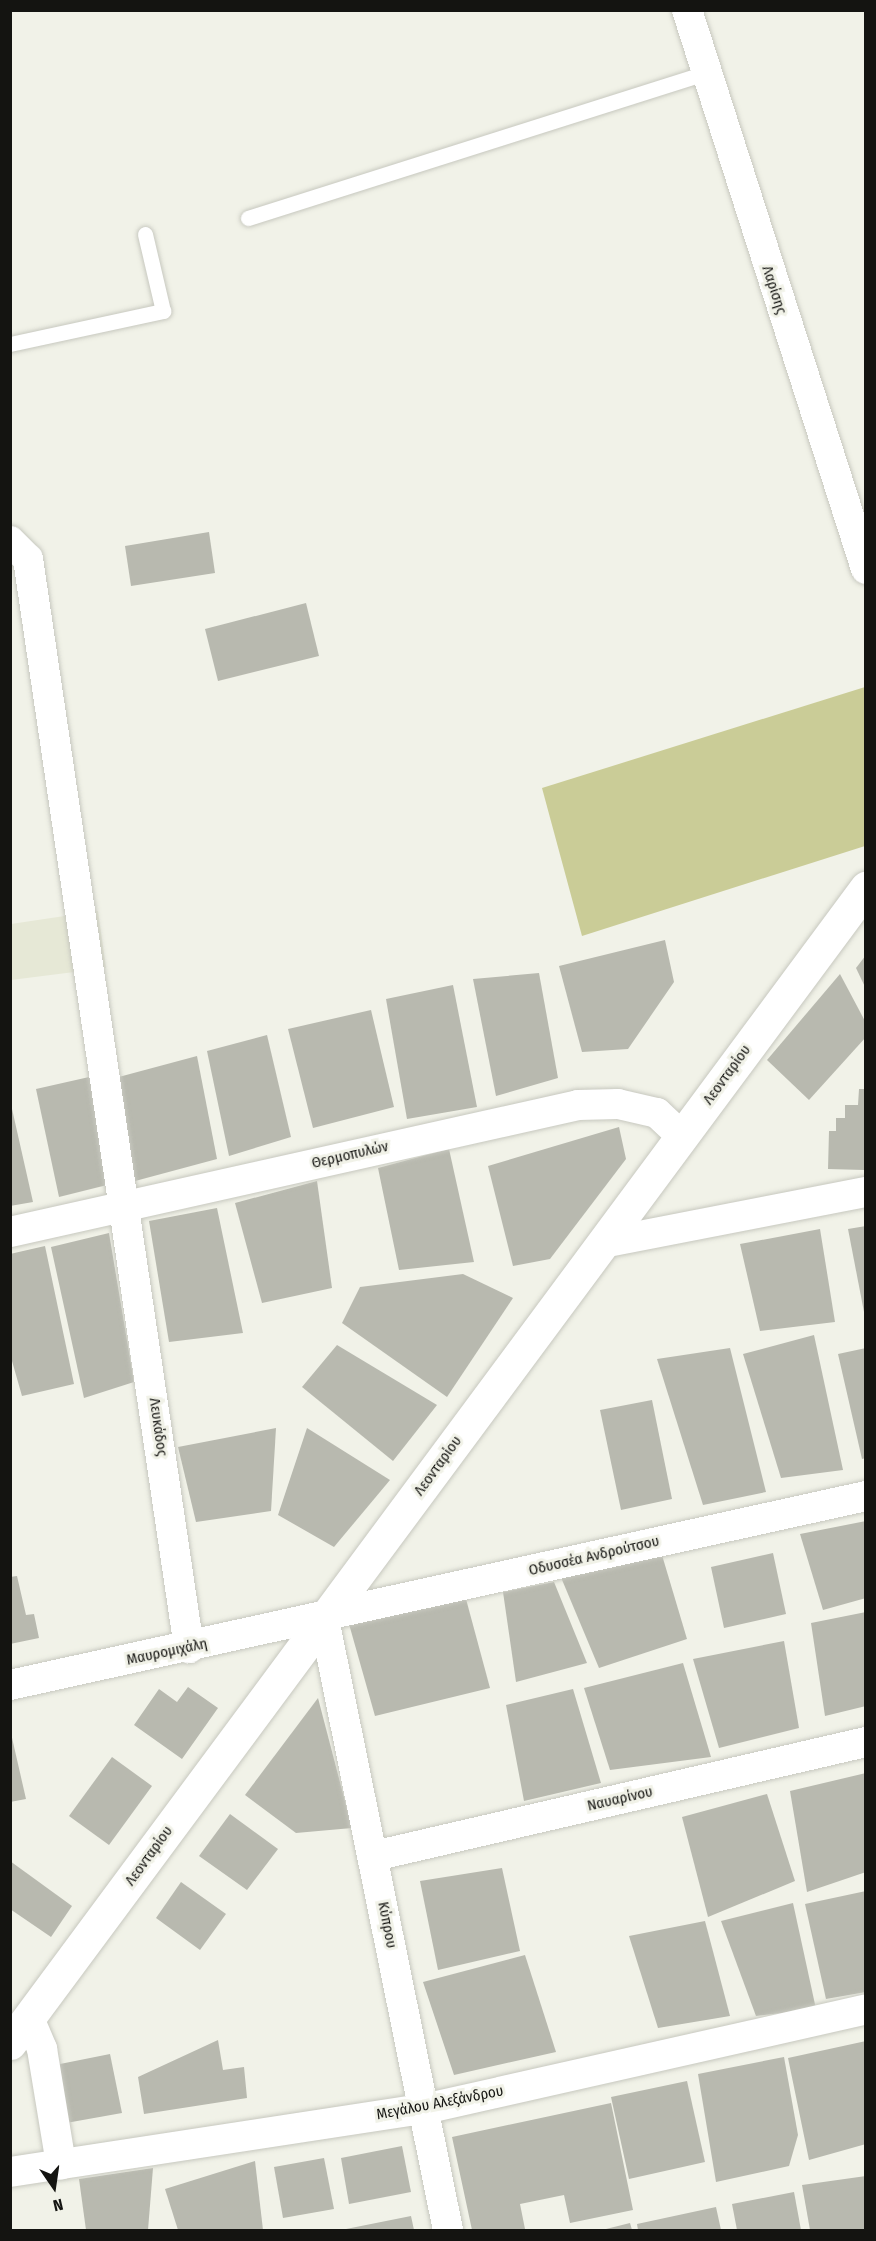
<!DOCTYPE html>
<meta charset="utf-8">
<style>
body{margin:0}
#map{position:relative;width:876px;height:2241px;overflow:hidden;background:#f1f2e8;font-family:"Fira Sans Condensed",sans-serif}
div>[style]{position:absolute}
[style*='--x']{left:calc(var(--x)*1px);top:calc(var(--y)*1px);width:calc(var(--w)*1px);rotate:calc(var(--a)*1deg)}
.built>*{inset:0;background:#e6e8d6}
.green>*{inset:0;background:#cacc97}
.building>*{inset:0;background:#b8b9af}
.roads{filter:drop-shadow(0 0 2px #c7c8bf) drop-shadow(0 0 2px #c7c8bf)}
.lane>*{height:15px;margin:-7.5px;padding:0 7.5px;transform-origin:7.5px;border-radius:7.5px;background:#fff}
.street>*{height:30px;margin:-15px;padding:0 15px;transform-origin:15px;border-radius:15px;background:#fff}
.secondary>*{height:33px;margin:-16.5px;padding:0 16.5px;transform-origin:16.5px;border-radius:16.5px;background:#fff}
span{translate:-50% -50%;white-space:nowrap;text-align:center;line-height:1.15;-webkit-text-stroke:6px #f1f2e8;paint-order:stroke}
.street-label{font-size:15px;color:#141411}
.frame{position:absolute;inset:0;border:12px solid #141411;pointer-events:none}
.north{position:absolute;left:24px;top:2157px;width:60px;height:60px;-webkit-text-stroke:4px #f1f2e8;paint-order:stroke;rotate:167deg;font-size:16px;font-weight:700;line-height:24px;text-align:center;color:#141411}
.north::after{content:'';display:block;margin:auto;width:21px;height:27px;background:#141411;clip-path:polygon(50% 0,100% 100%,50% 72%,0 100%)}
</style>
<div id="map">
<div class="built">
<i style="clip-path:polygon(98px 911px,106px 968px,11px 980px,11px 924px)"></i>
</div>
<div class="green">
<i style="clip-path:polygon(865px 687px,865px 846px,582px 936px,542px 788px)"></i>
</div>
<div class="building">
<i style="clip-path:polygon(209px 532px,215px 573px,131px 586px,125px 546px)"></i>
<i style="clip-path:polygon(306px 603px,319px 656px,218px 681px,205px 629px)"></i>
<i style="clip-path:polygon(665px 940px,674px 982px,628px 1049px,582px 1052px,559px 966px)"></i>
<i style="clip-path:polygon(866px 955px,866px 989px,856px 968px)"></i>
<i style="clip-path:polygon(539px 973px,558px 1078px,496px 1096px,473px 979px)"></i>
<i style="clip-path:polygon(840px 974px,866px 1023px,866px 1037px,809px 1100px,767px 1060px)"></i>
<i style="clip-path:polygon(453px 985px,477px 1107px,407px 1119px,386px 999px)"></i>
<i style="clip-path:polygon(371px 1010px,394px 1107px,313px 1128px,288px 1029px)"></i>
<i style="clip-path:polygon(267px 1035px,291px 1137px,229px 1156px,207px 1051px)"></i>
<i style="clip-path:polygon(197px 1056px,217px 1159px,124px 1184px,115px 1078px)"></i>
<i style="clip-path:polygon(98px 1075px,107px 1185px,59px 1197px,36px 1089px)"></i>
<i style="clip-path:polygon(859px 1089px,866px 1089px,864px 1170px,828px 1169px,829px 1131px,836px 1131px,836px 1118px,845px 1118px,845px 1105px,858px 1105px)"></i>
<i style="clip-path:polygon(10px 1100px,33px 1202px,10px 1206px)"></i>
<i style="clip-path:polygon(619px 1127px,626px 1159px,550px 1259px,513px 1266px,488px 1166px)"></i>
<i style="clip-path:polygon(449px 1149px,474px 1262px,399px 1270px,378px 1168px)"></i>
<i style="clip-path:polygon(317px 1181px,332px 1288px,262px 1303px,235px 1203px)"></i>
<i style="clip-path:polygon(217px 1208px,243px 1333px,169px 1342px,149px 1221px)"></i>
<i style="clip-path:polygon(866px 1226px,866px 1312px,864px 1312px,848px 1229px)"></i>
<i style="clip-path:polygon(820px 1229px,835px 1322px,760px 1331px,740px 1244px)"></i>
<i style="clip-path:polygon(109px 1233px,134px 1382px,84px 1398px,51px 1247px)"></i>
<i style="clip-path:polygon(45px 1246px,74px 1384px,22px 1396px,10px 1354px,10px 1254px)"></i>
<i style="clip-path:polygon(463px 1274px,513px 1298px,447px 1397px,342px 1323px,360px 1287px)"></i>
<i style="clip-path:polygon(814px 1335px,843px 1470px,781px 1478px,743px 1354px)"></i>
<i style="clip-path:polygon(337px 1345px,437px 1405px,393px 1461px,302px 1387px)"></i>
<i style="clip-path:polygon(730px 1348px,766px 1492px,703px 1505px,657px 1359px)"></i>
<i style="clip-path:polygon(866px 1348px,866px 1458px,862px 1459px,838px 1354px)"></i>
<i style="clip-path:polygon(652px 1400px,672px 1499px,621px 1510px,600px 1410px)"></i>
<i style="clip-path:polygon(276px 1428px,271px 1511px,196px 1522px,178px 1447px)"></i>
<i style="clip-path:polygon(307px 1428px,390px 1480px,334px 1547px,278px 1515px)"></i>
<i style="clip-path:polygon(866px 1521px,866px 1598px,823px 1610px,800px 1534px)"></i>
<i style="clip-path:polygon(659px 1545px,687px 1639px,599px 1668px,560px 1575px)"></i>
<i style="clip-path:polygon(773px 1553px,786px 1614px,724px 1628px,711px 1567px)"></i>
<i style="clip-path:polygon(17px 1576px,26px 1615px,34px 1614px,39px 1638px,10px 1644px,10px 1577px)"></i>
<i style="clip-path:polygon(554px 1582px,587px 1663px,516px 1682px,503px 1592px)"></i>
<i style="clip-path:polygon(466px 1599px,490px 1688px,375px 1716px,349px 1624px)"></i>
<i style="clip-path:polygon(866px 1612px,866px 1706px,825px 1716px,811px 1623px)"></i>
<i style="clip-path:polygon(784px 1641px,799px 1728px,719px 1748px,693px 1659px)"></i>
<i style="clip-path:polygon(683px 1663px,711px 1757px,610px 1770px,584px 1688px)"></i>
<i style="clip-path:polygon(188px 1687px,218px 1708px,182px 1759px,134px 1725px,159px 1689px,177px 1702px)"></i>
<i style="clip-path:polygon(573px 1689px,601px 1783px,524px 1801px,506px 1705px)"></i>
<i style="clip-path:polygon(318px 1698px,352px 1828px,296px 1833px,245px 1795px)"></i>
<i style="clip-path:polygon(10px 1729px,26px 1799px,10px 1802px)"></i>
<i style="clip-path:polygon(112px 1757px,152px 1786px,109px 1845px,69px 1816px)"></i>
<i style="clip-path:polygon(866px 1773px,866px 1872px,807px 1892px,790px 1791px)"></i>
<i style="clip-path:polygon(767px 1794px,795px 1881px,708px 1917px,682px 1817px)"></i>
<i style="clip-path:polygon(230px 1814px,278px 1849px,247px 1890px,199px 1856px)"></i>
<i style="clip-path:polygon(10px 1861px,72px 1906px,51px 1937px,10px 1909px)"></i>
<i style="clip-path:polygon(502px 1868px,520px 1951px,438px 1970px,420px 1881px)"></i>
<i style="clip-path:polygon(181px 1882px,226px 1914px,200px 1950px,156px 1918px)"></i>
<i style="clip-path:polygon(866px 1891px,866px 1992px,826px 1999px,805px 1904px)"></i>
<i style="clip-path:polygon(793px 1903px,816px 2009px,756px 2016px,721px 1921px)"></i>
<i style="clip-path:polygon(705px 1921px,730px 2016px,658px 2028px,629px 1936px)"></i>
<i style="clip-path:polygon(525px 1955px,556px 2052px,454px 2075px,423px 1982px)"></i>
<i style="clip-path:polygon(218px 2040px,223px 2070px,244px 2067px,247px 2098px,144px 2114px,138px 2077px)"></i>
<i style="clip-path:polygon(866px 2041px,866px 2144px,809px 2160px,788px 2058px)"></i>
<i style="clip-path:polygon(110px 2054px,122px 2113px,66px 2123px,55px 2065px)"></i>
<i style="clip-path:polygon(784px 2057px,798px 2135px,789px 2166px,716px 2182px,698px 2074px)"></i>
<i style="clip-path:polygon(687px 2081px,705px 2162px,629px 2179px,611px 2097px)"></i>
<i style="clip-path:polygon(611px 2103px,633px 2210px,570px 2223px,564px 2195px,520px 2204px,525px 2229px,472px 2230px,452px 2137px)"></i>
<i style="clip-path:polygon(402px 2146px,411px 2192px,349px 2204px,341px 2158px)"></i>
<i style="clip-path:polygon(324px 2158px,334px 2209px,283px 2218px,274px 2167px)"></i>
<i style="clip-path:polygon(255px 2161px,263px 2230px,178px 2230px,165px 2189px)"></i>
<i style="clip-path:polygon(153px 2168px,148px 2230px,86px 2230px,79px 2179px)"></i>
<i style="clip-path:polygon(866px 2176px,866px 2230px,810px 2230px,802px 2185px)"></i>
<i style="clip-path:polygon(794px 2192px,801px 2230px,737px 2230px,732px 2204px)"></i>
<i style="clip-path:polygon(716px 2207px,721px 2230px,638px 2230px,637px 2224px)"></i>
<i style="clip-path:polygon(411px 2216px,414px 2230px,346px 2230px,346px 2229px)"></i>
<i style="clip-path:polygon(630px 2223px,632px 2230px,602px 2230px)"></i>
</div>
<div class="roads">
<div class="lane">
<i style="--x:248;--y:218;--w:480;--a:-17.6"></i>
<i style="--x:10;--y:344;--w:157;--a:-12.2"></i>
<i style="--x:163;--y:311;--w:79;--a:-103.2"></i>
</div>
<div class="street">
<i style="--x:687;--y:10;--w:587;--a:72.24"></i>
<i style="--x:10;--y:541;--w:25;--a:45"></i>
<i style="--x:28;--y:559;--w:1101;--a:81.59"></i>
<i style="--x:10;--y:1232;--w:582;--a:-12.6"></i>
<i style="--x:578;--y:1105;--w:40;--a:-1.4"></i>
<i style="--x:618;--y:1104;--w:40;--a:13"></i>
<i style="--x:657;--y:1113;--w:34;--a:43"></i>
<i style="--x:603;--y:1243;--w:268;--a:-11"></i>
<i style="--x:324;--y:1619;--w:623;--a:78.53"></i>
<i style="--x:10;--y:1685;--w:877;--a:-12.45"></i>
<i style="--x:374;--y:1856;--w:505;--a:-13.05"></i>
<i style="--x:29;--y:2018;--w:34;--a:67"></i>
<i style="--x:42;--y:2049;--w:117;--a:80.6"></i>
<i style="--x:10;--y:2172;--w:419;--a:-8.7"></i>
<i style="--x:424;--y:2109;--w:453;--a:-12.7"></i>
</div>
<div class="secondary">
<i style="--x:10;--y:2043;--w:1438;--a:-53.46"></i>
</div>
</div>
<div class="street-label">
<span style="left:774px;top:290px;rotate:72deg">Λαρίσης</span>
<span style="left:727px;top:1075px;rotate:-54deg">Λεονταρίου</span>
<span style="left:350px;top:1155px;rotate:-13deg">Θερμοπυλών</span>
<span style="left:158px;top:1427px;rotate:82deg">Λευκάδος</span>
<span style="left:438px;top:1466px;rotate:-54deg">Λεονταρίου</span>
<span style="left:594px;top:1556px;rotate:-13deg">Οδυσσέα Ανδρούτσου</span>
<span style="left:167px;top:1652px;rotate:-12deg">Μαυρομιχάλη</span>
<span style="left:620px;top:1799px;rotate:-13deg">Ναυαρίνου</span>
<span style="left:149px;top:1856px;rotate:-54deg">Λεονταρίου</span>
<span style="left:387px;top:1925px;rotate:79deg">Κύπρου</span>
<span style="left:440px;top:2103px;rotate:-11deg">Μεγάλου Αλεξάνδρου</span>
</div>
<div class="frame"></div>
<div class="north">N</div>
</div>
